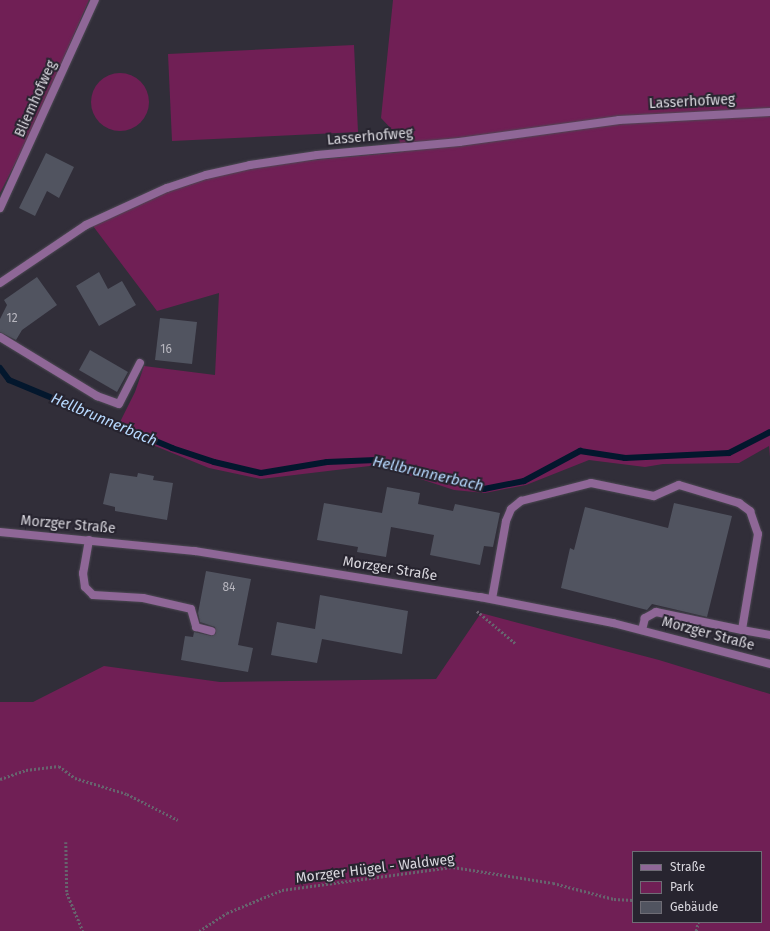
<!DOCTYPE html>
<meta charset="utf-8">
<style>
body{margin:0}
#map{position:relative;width:770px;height:931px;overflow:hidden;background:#312e39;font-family:"Fira Sans",sans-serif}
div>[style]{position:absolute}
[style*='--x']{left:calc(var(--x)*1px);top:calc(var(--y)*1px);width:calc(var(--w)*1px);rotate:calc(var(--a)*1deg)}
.green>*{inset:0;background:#701f55}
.round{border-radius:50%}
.stream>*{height:6px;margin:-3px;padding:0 3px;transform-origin:3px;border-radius:3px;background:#03172d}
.building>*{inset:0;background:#515460}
.path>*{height:2.5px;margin-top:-1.25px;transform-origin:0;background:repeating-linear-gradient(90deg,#67646e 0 2px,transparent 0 4px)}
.roads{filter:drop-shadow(0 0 1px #4c4953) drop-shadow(0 0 1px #4c4953)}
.service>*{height:8px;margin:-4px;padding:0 4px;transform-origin:4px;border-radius:4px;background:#8f6797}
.minor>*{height:8px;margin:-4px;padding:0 4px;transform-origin:4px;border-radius:4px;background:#8f6797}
.tertiary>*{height:8px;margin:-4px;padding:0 4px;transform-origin:4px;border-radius:4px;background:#8f6797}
span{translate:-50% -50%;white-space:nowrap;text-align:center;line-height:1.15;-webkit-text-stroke:4px #27242f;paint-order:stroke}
.number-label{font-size:12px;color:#b7b6be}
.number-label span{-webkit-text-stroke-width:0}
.street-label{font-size:14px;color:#d9d7de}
.water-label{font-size:15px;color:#b6d8fe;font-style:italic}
.legend{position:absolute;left:632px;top:851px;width:130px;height:72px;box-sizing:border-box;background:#27242f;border:1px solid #6e6c75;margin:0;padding:5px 7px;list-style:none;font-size:12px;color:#d9d7de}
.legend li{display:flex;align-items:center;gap:8px;height:20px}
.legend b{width:20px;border:1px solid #6e6c75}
</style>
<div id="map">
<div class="green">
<i style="clip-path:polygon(0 0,89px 0,34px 127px,0 193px)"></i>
<i style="clip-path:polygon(393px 0,770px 0,770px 457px,769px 446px,739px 463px,663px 464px,645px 467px,589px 460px,526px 485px,485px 493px,454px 490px,378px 465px,261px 479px,209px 468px,116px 430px,135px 392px,144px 366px,215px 375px,219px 293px,157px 311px,93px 226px,164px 193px,225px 173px,302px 161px,401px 152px,399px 137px,381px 118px)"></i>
<i style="clip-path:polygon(354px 45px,358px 132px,172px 141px,168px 54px)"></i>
<i class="round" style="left:91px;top:73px;width:58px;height:58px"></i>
<i style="clip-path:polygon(evenodd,481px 613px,659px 660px,770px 694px,770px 931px,0 931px,0 702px,33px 702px,104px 666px,220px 682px,436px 679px,481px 613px,633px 852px,761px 852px,761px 922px,633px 922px,633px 852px)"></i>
</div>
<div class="stream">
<i style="--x:0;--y:368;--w:15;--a:53"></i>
<i style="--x:9;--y:380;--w:177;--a:22.6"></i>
<i style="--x:172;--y:448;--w:44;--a:18.4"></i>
<i style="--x:214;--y:462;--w:48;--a:13.2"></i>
<i style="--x:261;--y:473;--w:67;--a:-9.5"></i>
<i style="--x:327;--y:462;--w:49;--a:-2.3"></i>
<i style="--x:376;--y:460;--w:112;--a:15"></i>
<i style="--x:484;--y:489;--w:41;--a:-11.3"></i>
<i style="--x:524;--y:481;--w:64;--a:-28.2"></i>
<i style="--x:580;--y:451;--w:46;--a:8.8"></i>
<i style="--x:625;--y:458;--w:104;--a:-2.8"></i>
<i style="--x:729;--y:453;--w:46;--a:-27.1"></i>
</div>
<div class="building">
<i style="clip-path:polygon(46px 153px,74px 167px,59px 198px,47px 191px,35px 216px,19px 208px)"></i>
<i style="clip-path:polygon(99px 272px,108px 289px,122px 281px,136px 305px,99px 326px,76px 286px)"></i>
<i style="clip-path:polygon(37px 277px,57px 305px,22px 330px,16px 340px,0 332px,0 319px,7px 305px,4px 300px)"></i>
<i style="clip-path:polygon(160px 318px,197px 322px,192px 364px,155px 360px)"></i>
<i style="clip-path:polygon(90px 350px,128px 372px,117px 392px,79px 370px)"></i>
<i style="clip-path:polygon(110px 473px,137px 477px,138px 473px,154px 476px,153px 480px,173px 483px,167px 520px,115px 511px,115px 507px,103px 504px)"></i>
<i style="clip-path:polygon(387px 487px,420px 493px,418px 504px,453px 511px,455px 504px,500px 513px,493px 547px,484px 546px,480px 565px,430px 555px,434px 535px,391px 527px,386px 557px,357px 552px,358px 547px,317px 540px,324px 503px,382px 513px)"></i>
<i style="clip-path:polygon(674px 503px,732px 516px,707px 617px,652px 604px,647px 610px,561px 588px,570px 548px,574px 550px,585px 507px,668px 528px)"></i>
<i style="clip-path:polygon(206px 571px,251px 579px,238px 645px,253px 648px,248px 672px,181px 660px,185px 636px,193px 637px,194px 632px,212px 636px,216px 633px,215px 627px,200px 622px,198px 613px)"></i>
<i style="clip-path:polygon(320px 595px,408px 611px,402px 654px,322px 639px,317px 663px,271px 655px,277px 622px,315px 629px)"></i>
</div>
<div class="path">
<i style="--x:477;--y:611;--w:50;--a:40.1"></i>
<i style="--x:0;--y:779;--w:28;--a:-19"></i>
<i style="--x:26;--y:770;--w:33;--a:-7"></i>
<i style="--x:59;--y:766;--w:20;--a:37"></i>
<i style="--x:75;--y:778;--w:54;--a:17.1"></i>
<i style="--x:127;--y:794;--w:57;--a:27"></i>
<i style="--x:66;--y:842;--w:51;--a:88.9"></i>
<i style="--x:67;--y:893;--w:41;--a:67.2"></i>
<i style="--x:199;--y:931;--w:33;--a:-33"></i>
<i style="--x:227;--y:913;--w:60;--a:-22.7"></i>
<i style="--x:282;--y:890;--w:173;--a:-7.7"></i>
<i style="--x:453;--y:867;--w:101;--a:9.1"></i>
<i style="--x:553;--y:883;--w:63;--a:14.7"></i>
<i style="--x:614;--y:899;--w:19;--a:3"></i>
<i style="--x:696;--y:931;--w:9;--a:-77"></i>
</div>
<div class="roads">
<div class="service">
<i style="--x:0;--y:337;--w:114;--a:31.3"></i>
<i style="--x:97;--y:396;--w:23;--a:20"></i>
<i style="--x:119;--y:404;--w:46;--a:-62.9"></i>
<i style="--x:89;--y:540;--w:34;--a:100"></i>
<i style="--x:83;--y:573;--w:14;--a:82"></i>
<i style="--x:85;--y:587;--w:11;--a:45"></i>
<i style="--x:93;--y:595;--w:50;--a:3.4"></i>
<i style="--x:143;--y:598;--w:49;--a:12.9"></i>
<i style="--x:191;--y:609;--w:19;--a:74"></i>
<i style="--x:196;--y:627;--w:16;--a:15"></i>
<i style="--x:492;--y:599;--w:79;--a:-79.8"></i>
<i style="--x:506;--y:521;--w:13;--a:-67"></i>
<i style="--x:511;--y:509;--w:13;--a:-39"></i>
<i style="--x:521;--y:501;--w:72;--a:-14.4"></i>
<i style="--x:591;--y:483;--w:64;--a:11.7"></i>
<i style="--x:654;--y:496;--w:27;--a:-24"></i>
<i style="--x:679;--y:485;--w:63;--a:16.7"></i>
<i style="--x:739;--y:503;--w:14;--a:36"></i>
<i style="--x:750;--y:511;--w:24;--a:71"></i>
<i style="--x:758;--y:534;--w:97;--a:99.5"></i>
<i style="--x:742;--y:630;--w:88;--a:-168.2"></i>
<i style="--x:656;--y:612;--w:13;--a:151"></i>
<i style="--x:645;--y:618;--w:12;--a:104"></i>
<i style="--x:742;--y:630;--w:28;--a:10"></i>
</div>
<div class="minor">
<i style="--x:0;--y:208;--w:229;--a:-65.5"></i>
<i style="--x:0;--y:283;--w:104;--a:-34"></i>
<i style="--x:86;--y:225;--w:89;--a:-24.6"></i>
<i style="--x:167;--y:188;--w:41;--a:-18.4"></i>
<i style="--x:206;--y:175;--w:45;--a:-12.8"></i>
<i style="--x:250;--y:165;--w:68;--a:-8.5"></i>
<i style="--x:317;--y:155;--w:143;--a:-5.2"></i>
<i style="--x:459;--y:142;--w:162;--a:-7.8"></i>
<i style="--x:619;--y:120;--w:151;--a:-3"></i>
</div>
<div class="tertiary">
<i style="--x:0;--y:532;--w:196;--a:5.6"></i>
<i style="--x:195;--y:551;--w:289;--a:9.2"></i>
<i style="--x:480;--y:597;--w:136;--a:11.1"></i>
<i style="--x:613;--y:623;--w:162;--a:14.6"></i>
</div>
</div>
<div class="number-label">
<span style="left:12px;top:319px">12</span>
<span style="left:166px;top:350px">16</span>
<span style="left:229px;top:588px">84</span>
</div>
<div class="street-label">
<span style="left:36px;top:99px;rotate:-66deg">Bliemhofweg</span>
<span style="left:692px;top:102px;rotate:-3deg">Lasserhofweg</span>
<span style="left:370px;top:137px;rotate:-5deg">Lasserhofweg</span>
<span style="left:68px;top:525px;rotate:5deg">Morzger Straße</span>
<span style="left:390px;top:569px;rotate:9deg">Morzger Straße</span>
<span style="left:708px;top:634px;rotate:15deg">Morzger Straße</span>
<span style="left:375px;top:869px;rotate:-7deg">Morzger Hügel - Waldweg</span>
</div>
<div class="water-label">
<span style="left:104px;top:420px;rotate:23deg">Hellbrunnerbach</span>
<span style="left:428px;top:474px;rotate:13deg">Hellbrunnerbach</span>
</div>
<ul class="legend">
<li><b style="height:5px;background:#8f6797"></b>Straße</li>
<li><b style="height:11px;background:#701f55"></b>Park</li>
<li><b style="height:11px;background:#515460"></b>Gebäude</li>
</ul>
</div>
